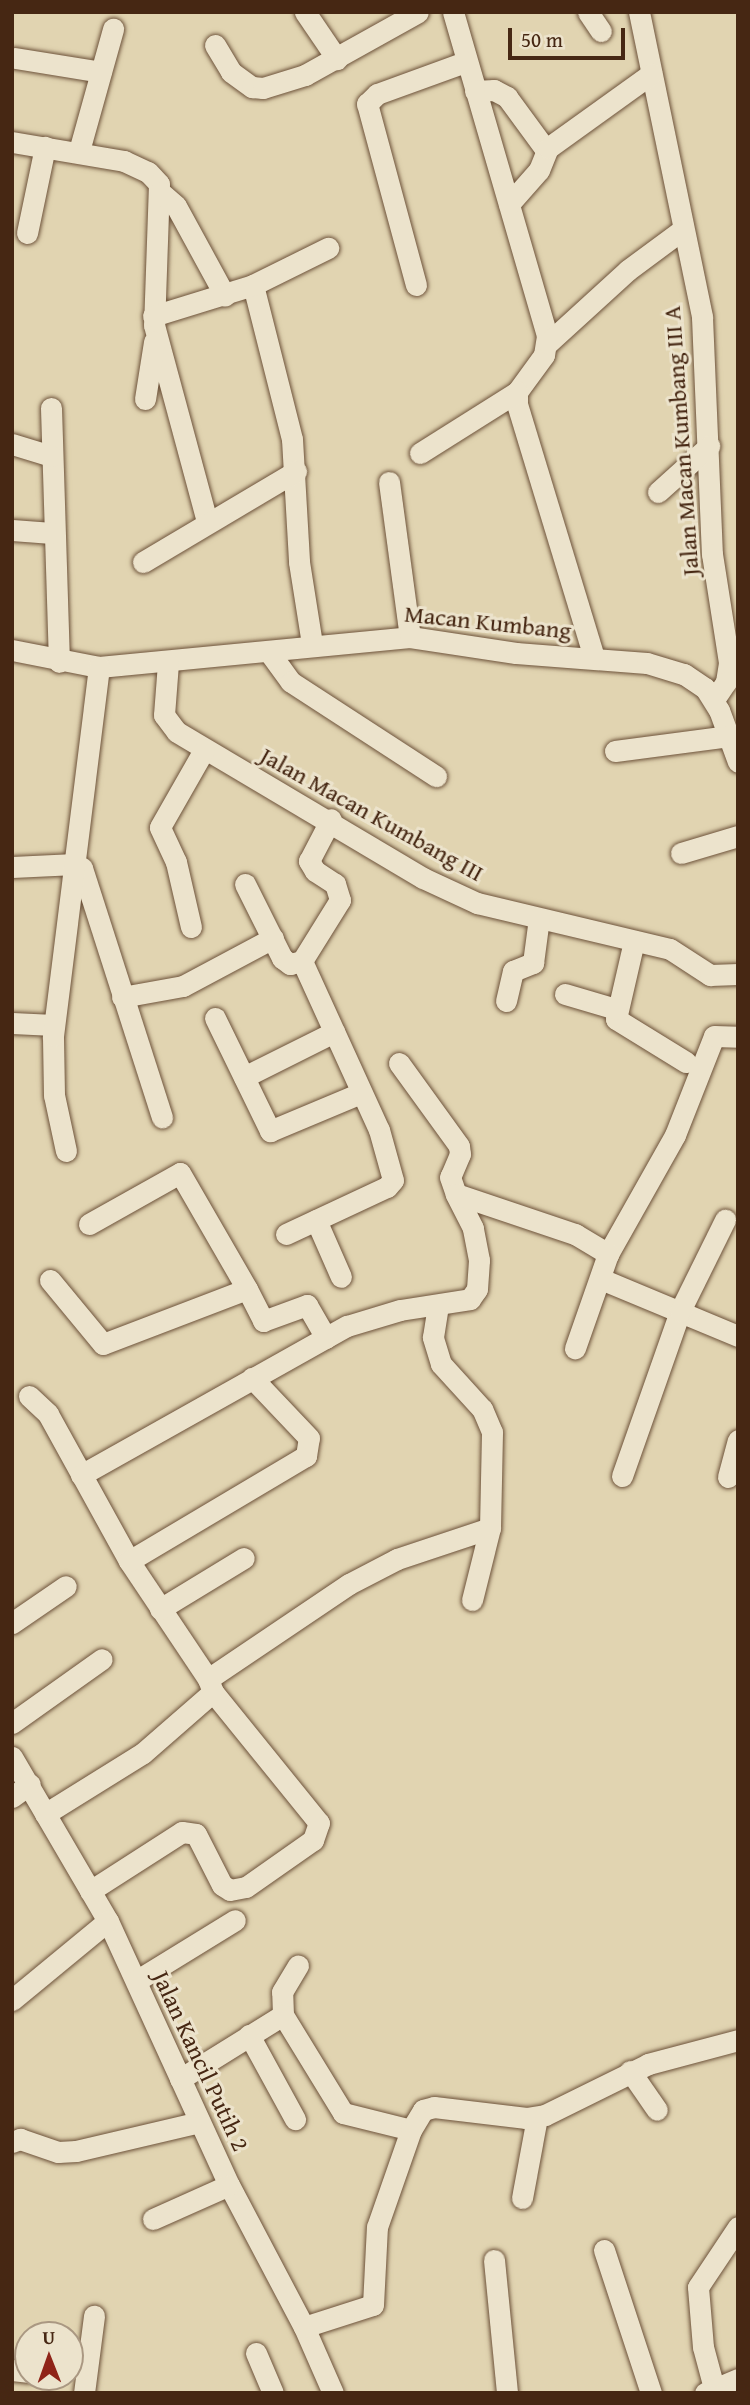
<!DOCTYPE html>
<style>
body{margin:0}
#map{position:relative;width:750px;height:2405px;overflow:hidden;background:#e1d4b1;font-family:"Gentium Book Plus",serif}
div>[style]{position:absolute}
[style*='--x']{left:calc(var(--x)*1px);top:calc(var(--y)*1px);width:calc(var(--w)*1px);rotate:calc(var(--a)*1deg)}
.roads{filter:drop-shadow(0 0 2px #6d523a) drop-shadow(0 0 2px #6d523a)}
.minor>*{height:21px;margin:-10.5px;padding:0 10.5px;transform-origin:10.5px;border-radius:10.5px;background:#ece3cc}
span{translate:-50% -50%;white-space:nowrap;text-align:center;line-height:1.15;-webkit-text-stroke:6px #ece3cc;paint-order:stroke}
.street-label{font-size:24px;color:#462713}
.frame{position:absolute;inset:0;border:14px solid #462713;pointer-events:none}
.north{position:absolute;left:14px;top:2321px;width:70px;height:70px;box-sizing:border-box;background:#ece3cc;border:2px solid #aa9882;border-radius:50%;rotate:359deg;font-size:19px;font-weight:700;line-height:28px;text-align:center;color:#462713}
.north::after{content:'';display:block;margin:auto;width:24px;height:32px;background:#8f2418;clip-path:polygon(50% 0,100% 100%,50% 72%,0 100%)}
.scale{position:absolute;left:508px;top:28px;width:117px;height:32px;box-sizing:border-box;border:4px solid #462713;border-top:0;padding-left:9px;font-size:21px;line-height:24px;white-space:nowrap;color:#462713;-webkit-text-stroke:5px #ece3cc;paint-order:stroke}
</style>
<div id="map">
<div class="roads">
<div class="minor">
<i style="--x:305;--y:12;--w:57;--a:55.8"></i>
<i style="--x:453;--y:12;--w:337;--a:73.8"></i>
<i style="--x:547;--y:336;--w:19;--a:99"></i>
<i style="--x:544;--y:355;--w:46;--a:126.1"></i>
<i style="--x:517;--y:392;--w:12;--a:90"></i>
<i style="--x:517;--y:404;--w:265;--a:73.1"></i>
<i style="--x:588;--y:12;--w:23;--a:56"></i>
<i style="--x:639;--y:12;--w:311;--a:78.3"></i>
<i style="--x:702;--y:317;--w:237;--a:87.6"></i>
<i style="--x:712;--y:554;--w:110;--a:81.1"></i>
<i style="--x:729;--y:663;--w:19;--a:99"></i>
<i style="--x:726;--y:682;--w:22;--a:124"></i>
<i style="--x:215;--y:45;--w:31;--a:59"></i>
<i style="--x:231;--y:72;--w:26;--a:36"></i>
<i style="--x:252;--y:87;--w:11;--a:5"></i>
<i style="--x:263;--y:88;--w:44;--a:-17.2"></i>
<i style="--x:305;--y:75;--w:129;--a:-29.1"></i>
<i style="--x:15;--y:58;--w:87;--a:9.2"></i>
<i style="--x:475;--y:91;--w:19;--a:-3"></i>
<i style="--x:494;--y:90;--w:15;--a:28"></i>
<i style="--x:507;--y:97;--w:66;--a:53.7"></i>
<i style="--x:12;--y:142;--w:114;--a:9.6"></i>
<i style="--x:124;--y:161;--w:26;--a:25"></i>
<i style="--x:148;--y:172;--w:16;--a:47"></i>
<i style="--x:159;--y:184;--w:141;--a:92"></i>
<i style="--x:154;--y:325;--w:204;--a:74.9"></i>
<i style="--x:79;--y:151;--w:127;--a:-74.4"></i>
<i style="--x:160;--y:192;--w:21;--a:41"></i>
<i style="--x:176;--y:206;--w:102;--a:61.4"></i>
<i style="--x:509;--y:204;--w:45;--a:-48.6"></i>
<i style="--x:539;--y:170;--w:24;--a:-68"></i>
<i style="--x:548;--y:148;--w:127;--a:-35.7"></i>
<i style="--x:27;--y:233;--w:88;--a:-78.2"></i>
<i style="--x:253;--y:285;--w:159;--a:75.8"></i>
<i style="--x:292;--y:439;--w:123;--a:86.7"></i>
<i style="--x:299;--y:562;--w:83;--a:81"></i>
<i style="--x:416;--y:285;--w:188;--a:-105.1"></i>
<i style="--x:367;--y:104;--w:14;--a:-45"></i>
<i style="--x:377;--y:94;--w:94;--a:-20"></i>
<i style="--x:153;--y:316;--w:105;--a:-17.2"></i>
<i style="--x:253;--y:285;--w:84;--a:-26.3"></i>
<i style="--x:548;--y:343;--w:108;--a:-42.4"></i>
<i style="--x:628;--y:270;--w:67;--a:-36.5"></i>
<i style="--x:145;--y:399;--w:58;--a:-81"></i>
<i style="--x:51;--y:408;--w:254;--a:88.2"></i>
<i style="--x:12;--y:444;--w:41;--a:17.1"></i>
<i style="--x:420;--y:453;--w:115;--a:-32.2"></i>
<i style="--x:389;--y:482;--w:156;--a:82.3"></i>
<i style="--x:658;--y:492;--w:69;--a:-42"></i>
<i style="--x:12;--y:530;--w:40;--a:4.3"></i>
<i style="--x:143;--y:562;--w:178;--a:-30.7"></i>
<i style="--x:12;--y:650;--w:89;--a:11.1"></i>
<i style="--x:99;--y:667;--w:312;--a:-5.5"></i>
<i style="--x:410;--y:637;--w:107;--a:8.6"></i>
<i style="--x:516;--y:653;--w:131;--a:4.4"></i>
<i style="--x:647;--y:663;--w:39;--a:17"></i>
<i style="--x:684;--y:674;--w:25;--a:34"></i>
<i style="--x:705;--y:688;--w:26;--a:58"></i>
<i style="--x:719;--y:710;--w:55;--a:69.9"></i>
<i style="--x:269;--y:652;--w:37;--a:54"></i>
<i style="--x:291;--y:682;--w:173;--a:33"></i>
<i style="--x:168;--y:663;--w:52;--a:94.4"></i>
<i style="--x:164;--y:715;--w:21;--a:53"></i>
<i style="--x:177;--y:732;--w:286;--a:30.7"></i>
<i style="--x:423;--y:878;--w:60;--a:24.8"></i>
<i style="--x:477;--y:903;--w:198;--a:13.4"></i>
<i style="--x:670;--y:949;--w:48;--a:33"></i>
<i style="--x:710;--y:975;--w:28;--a:-2"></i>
<i style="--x:615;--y:751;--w:115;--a:-7.5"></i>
<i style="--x:681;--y:853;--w:59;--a:-16.6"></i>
<i style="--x:12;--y:867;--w:63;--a:-2.7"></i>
<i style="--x:75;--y:864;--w:8;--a:30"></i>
<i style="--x:82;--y:868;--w:262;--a:72.2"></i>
<i style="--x:245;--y:884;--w:83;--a:63.4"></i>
<i style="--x:282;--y:958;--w:10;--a:37"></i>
<i style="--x:290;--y:964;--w:12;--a:-14"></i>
<i style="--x:191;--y:927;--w:67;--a:-103"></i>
<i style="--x:176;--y:862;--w:38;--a:-115"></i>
<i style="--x:160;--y:827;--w:89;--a:-60.3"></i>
<i style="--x:634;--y:941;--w:80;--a:103"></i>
<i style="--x:616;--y:1019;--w:82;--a:31.6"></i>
<i style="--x:302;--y:961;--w:72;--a:-58.1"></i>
<i style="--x:340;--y:900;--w:17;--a:-107"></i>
<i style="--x:335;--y:884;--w:24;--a:-147"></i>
<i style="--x:315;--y:871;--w:12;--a:-121"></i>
<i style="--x:309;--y:861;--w:47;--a:-62.4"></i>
<i style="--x:565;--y:994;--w:53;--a:16.4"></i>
<i style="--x:122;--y:997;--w:62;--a:-10.2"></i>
<i style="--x:183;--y:986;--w:102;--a:-28.1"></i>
<i style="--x:506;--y:1001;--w:31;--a:-77"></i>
<i style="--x:513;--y:971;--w:22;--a:-22"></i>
<i style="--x:533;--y:963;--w:45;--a:-82.4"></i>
<i style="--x:215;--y:1018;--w:126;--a:64"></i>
<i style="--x:270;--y:1131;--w:99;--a:-22.7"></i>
<i style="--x:12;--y:1023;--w:42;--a:2.7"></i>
<i style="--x:399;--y:1063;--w:102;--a:54.1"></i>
<i style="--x:459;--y:1146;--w:8;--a:83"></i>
<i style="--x:460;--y:1154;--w:25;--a:113"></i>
<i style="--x:450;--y:1177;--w:18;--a:71"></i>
<i style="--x:244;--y:1077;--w:101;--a:-26.6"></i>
<i style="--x:66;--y:1151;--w:57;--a:-102.1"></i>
<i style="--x:54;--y:1095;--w:59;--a:-91"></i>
<i style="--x:53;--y:1036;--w:372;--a:-82.9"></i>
<i style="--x:316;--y:1220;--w:62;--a:66.3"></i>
<i style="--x:89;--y:1224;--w:104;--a:-29.3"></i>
<i style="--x:180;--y:1173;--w:134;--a:60"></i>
<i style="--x:286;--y:1234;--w:111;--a:-25"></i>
<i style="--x:387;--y:1187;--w:9;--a:-49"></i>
<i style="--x:393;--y:1180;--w:52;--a:-105.6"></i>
<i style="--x:379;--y:1130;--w:186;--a:-114.5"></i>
<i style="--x:608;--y:1254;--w:137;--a:-60.6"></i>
<i style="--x:675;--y:1135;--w:106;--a:-68.5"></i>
<i style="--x:714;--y:1036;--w:24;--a:2"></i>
<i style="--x:601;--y:1279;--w:148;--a:22.6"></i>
<i style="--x:50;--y:1280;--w:83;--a:50.4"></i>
<i style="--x:103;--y:1344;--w:154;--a:-20.9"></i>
<i style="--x:247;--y:1289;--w:36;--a:63"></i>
<i style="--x:263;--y:1321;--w:47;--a:-20"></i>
<i style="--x:307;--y:1305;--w:38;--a:60"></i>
<i style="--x:29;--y:1396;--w:26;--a:43"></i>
<i style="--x:48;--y:1414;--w:168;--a:61.1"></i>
<i style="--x:129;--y:1561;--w:142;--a:56.2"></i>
<i style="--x:81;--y:1475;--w:305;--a:-29.3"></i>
<i style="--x:347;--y:1326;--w:55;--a:-16.8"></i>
<i style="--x:400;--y:1310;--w:71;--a:-8.9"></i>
<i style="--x:470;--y:1299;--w:12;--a:-55"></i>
<i style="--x:477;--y:1289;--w:29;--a:-86"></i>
<i style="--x:479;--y:1260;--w:33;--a:-101"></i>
<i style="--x:473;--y:1228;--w:38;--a:-117"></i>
<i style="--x:456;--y:1194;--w:126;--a:18.6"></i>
<i style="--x:575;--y:1234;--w:39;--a:31"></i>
<i style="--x:608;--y:1254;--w:100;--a:109.3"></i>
<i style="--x:622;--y:1476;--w:175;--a:-70.6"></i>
<i style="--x:680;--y:1311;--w:102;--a:-63.7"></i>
<i style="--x:728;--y:1477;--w:38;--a:-75"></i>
<i style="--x:129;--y:1561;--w:206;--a:-30.7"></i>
<i style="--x:306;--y:1456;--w:18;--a:-81"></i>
<i style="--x:309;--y:1438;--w:83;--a:-133.5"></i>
<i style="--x:472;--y:1600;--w:74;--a:-76"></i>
<i style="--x:160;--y:1609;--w:98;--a:-31.3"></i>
<i style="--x:12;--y:1623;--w:65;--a:-34.4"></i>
<i style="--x:12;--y:1723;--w:110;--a:-35.4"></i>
<i style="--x:12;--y:1757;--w:190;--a:59.7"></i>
<i style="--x:108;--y:1921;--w:290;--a:65.4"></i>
<i style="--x:229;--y:2185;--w:161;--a:62.2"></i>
<i style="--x:304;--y:2327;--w:72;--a:66.3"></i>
<i style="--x:12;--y:1797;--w:22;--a:-36"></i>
<i style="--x:45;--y:1814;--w:115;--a:-31.9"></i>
<i style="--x:143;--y:1753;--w:93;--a:-41.1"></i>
<i style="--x:213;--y:1692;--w:14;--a:-111"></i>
<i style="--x:208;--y:1679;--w:170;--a:-34"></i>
<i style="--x:349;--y:1584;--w:54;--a:-27.5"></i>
<i style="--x:397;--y:1559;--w:98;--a:-18.4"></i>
<i style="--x:490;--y:1528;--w:96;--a:-88.8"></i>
<i style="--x:492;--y:1432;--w:25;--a:-113"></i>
<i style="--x:482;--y:1409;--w:61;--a:-132.3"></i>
<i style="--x:441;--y:1364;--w:28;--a:-107"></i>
<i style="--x:433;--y:1337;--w:31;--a:-81"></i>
<i style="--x:90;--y:1891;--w:109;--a:-32.7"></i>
<i style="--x:182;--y:1832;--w:14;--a:8"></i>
<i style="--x:196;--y:1834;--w:57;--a:63"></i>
<i style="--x:222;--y:1885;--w:9;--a:32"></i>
<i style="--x:230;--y:1890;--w:16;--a:-11"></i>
<i style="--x:246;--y:1887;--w:82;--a:-35"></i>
<i style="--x:313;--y:1840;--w:18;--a:-71"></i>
<i style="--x:319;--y:1823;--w:169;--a:-129"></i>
<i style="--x:136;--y:1981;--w:116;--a:-31.6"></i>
<i style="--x:12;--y:2000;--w:124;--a:-39.5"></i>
<i style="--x:283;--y:2015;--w:23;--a:-92"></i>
<i style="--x:282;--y:1992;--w:31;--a:-59"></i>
<i style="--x:249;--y:2035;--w:96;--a:61.3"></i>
<i style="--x:630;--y:2071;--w:47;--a:55.3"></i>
<i style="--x:180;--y:2079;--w:121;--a:-31.9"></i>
<i style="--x:283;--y:2015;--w:115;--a:58.5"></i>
<i style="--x:343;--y:2113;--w:70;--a:14"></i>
<i style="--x:12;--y:2142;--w:9;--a:-21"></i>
<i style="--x:20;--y:2139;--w:40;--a:18.9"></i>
<i style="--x:58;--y:2152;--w:18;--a:-3"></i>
<i style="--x:76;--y:2151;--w:127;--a:-13.2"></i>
<i style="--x:522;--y:2198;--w:82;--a:-79.5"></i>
<i style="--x:153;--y:2219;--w:83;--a:-24.1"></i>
<i style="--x:604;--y:2250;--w:151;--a:71.8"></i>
<i style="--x:494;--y:2260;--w:134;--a:84.4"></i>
<i style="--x:304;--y:2327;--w:72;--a:-17.7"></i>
<i style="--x:373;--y:2305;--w:78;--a:-87.1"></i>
<i style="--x:377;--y:2227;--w:103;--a:-70.7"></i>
<i style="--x:411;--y:2130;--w:23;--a:-59"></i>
<i style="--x:423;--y:2110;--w:11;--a:-15"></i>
<i style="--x:434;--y:2107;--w:93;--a:6.8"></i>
<i style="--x:526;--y:2118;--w:19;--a:-9"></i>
<i style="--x:545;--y:2115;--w:115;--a:-26.3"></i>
<i style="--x:648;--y:2064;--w:93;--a:-14.9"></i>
<i style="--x:256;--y:2353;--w:43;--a:67"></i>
<i style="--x:12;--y:2370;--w:16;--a:7"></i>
<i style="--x:714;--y:2388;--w:42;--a:-105"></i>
<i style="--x:703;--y:2347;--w:60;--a:-94.8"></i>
<i style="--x:698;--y:2287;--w:72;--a:-56.3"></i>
<i style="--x:84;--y:2393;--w:78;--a:-82.6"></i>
<i style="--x:705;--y:2393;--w:36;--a:-23"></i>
</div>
</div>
<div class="street-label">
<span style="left:681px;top:441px;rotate:-94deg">Jalan Macan Kumbang III A</span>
<span style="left:488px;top:622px;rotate:6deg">Macan Kumbang</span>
<span style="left:372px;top:814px;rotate:29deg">Jalan Macan Kumbang III</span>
<span style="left:201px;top:2061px;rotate:65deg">Jalan Kancil Putih 2</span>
</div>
<div class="frame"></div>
<div class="north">U</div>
<div class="scale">50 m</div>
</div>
